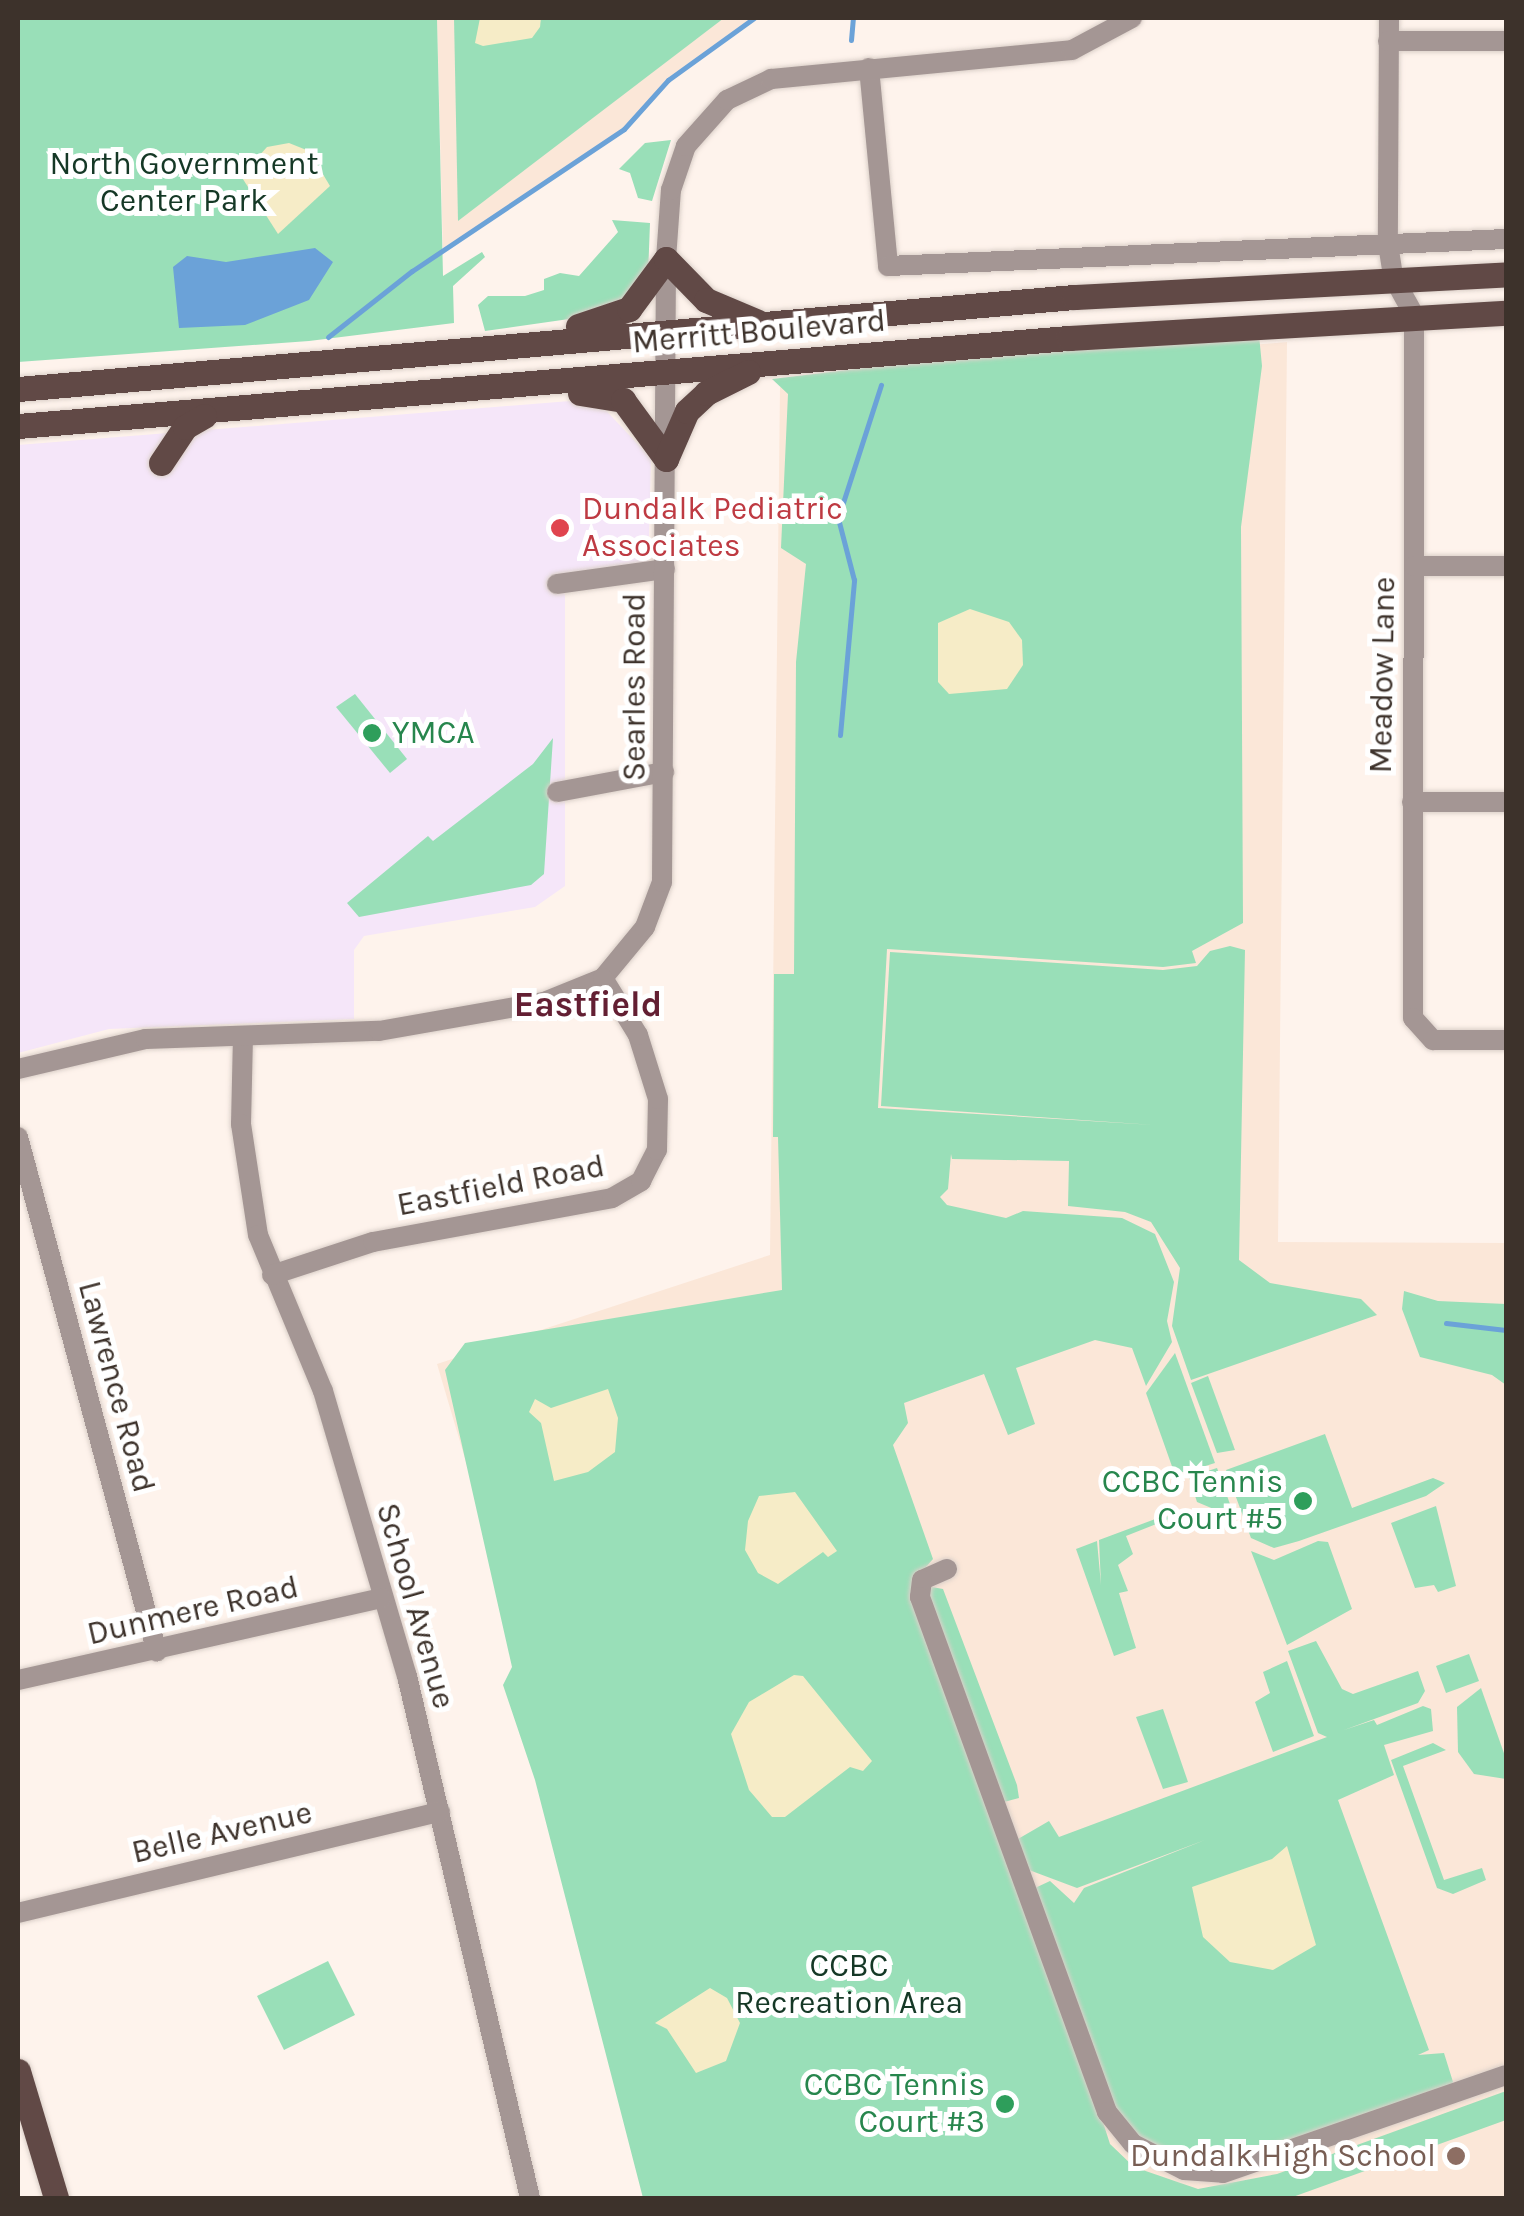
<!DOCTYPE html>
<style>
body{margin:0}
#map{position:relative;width:1524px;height:2216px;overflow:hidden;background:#fef3ec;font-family:Karla,sans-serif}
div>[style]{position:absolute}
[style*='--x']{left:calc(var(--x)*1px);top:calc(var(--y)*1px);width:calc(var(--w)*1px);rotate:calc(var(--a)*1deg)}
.commercial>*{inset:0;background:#f5e6f9}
.built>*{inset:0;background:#fbe7d8}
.green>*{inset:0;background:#99dfb8}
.sand>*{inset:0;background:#f6ecc7}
.water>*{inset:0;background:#6ba2d8}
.stream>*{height:5px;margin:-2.5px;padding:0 2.5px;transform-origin:2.5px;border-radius:2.5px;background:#6ba2d8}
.roads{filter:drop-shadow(0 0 2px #dbd0c9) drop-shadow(0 0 2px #dbd0c9)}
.minor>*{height:20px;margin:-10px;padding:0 10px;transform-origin:10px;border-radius:10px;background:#a49694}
.major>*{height:25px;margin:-12.5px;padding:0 12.5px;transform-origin:12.5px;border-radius:12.5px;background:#614946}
.dots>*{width:28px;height:28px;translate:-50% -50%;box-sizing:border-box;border:5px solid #fff;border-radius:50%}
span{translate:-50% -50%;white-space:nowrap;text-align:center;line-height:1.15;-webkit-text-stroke:10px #fff;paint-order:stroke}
.park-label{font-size:32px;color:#153826}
.street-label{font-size:32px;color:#3d322b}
.health-label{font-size:32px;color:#be3a42}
.left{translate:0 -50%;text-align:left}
.leisure-label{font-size:32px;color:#27864d}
.right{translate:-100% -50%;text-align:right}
.education-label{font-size:32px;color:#785e54}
.neighbourhood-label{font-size:35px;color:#631f33;font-weight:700}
.frame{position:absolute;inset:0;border:20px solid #3d322b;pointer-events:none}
</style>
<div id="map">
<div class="commercial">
<i style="clip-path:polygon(595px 399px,651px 458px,648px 578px,565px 592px,565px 886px,535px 907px,364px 936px,354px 950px,354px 1019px,109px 1029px,18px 1053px,18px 445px)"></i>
</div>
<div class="built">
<i style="clip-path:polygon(437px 18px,752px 18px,681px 69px,615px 137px,443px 252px)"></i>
<i style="clip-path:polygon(1287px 342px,1278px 1242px,1506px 1243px,1506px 2198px,684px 2198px,437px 1364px,770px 1255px,780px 387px)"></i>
</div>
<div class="green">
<i style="clip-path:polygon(18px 18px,437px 18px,443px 276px,482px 252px,485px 257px,453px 286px,454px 323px,309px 341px,18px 362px)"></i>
<i style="clip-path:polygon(454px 18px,724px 18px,458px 221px)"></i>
<i style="clip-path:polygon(671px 140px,652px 201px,638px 198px,630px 173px,619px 169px,645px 143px)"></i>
<i style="clip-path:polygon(612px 220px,650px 223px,648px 276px,637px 294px,569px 319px,485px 331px,478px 305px,488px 296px,525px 296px,544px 290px,544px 279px,560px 273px,579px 276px,618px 232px)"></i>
<i style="clip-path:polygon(1259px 335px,1262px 366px,1241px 527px,1243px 923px,1192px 951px,1196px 963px,1163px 967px,887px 949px,878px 1108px,1154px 1125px,881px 1106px,890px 952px,1163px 970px,1197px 966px,1210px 951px,1230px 946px,1245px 950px,1239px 1260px,1270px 1283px,1361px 1299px,1377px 1315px,1191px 1380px,1172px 1326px,1180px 1268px,1151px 1222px,1125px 1212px,1068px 1206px,1069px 1161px,952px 1159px,951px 1154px,948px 1189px,940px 1197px,947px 1205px,1006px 1218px,1023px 1211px,1122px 1218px,1155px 1234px,1174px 1282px,1167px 1321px,1172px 1342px,1146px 1386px,1132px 1348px,1095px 1340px,1016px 1368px,1035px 1424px,1008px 1435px,984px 1374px,904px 1403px,908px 1423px,893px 1445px,933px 1559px,926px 1567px,932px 1587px,943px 1589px,1017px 1785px,1019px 1798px,1004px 1802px,982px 1743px,1110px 2144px,1134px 2167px,1198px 2189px,1277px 2174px,1506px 2091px,1506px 2120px,1290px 2198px,643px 2198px,535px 1780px,503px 1685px,512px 1667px,445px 1370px,465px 1343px,782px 1290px,778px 1137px,773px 1137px,774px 974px,794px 974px,796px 662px,806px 564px,781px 548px,788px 394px,772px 379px,922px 361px)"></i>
<i style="clip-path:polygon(355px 694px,407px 759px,390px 773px,336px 707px)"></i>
<i style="clip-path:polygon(553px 738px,544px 874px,531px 885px,359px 917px,347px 903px,428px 836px,433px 841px,533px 764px)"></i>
<i style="clip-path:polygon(1404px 1291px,1438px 1301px,1506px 1304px,1506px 1385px,1492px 1375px,1420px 1357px,1402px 1309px)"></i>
<i style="clip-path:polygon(1175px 1353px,1215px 1463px,1186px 1472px,1174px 1472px,1146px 1393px)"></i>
<i style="clip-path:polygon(1208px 1376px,1235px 1450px,1217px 1453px,1191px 1383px)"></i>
<i style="clip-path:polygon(1325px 1434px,1352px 1508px,1433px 1478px,1445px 1483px,1426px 1496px,1299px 1541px,1274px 1548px,1251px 1538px,1226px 1470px)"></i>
<i style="clip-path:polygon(1217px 1468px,1235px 1518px,1197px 1502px,1189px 1477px)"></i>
<i style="clip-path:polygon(1436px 1506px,1456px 1586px,1438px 1592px,1434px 1585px,1415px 1588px,1391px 1523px)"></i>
<i style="clip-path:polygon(1166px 1515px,1169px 1519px,1126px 1536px,1133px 1554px,1118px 1565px,1128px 1591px,1119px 1593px,1136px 1648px,1114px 1656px,1076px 1549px,1097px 1541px,1101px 1585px,1099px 1540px)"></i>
<i style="clip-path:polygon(1318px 1541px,1328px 1542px,1352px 1609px,1287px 1645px,1251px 1551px,1274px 1560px)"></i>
<i style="clip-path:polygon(1316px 1641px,1342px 1689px,1353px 1694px,1418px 1671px,1425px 1691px,1418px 1703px,1344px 1730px,1374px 1720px,1377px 1725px,1423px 1706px,1431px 1709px,1433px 1731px,1384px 1745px,1394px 1775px,1338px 1800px,1429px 2050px,1418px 2055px,1444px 2053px,1453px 2082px,1449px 2089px,1232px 2165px,1204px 2166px,1142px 2143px,1110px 2100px,1035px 1888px,1050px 1881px,1074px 1903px,1084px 1888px,1205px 1840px,1077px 1888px,1029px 1870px,1018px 1839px,1049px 1821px,1059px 1837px,1327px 1737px,1318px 1733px,1288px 1651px)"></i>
<i style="clip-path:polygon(1469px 1654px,1479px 1681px,1446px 1693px,1436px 1666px)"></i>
<i style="clip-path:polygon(1287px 1661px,1314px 1736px,1273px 1752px,1255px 1702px,1270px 1693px,1263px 1672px)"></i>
<i style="clip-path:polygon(1481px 1688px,1506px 1759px,1506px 1779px,1474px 1774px,1458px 1752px,1457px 1707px)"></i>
<i style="clip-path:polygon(1163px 1709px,1188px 1782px,1163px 1789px,1136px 1717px)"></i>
<i style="clip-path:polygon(1433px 1743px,1446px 1750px,1403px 1766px,1444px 1880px,1482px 1868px,1486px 1880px,1453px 1894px,1437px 1888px,1391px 1760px)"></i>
<i style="clip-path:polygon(328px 1961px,355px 2015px,284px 2050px,257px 1996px)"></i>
</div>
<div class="sand">
<i style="clip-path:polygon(480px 18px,541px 18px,540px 27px,532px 38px,483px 46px,475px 43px)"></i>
<i style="clip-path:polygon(289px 143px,309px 151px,330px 186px,278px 234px,241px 176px,267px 147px)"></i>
<i style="clip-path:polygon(970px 609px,1009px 622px,1022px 640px,1023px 665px,1007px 689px,949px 694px,938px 682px,938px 623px)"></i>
<i style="clip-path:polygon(608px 1389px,618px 1418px,615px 1452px,588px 1472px,554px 1481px,541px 1423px,529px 1412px,535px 1399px,551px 1408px)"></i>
<i style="clip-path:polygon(795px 1492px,837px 1551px,828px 1557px,823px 1552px,778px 1584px,758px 1573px,745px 1550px,748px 1521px,759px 1496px)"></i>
<i style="clip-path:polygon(794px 1675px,803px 1676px,872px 1761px,863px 1771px,850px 1767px,785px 1817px,772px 1817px,749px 1790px,731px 1734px,749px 1702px)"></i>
<i style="clip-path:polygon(1287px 1846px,1316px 1945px,1273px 1970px,1230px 1962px,1203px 1937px,1192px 1887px,1272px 1859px)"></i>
<i style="clip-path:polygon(710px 1988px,727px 1998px,740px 2023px,726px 2061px,696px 2073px,667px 2029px,655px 2023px)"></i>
</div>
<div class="water">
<i style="clip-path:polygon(315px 248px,333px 262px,309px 300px,245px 325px,179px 328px,173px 267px,187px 256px,226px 262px)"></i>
</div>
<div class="stream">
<i style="--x:851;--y:40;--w:22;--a:-85"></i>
<i style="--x:328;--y:337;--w:107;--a:-38.2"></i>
<i style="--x:412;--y:271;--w:255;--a:-33.8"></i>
<i style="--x:624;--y:129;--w:66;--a:-48.1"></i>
<i style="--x:668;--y:80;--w:106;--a:-35.8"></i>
<i style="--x:840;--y:735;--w:156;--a:-84.8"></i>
<i style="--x:854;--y:580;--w:64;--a:-104.5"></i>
<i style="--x:838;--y:518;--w:140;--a:-72.1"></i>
<i style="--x:1446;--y:1323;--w:60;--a:6.7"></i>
</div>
<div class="roads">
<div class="minor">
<i style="--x:1389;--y:18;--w:226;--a:90.3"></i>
<i style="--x:1388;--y:244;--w:33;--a:81"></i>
<i style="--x:1393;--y:277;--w:43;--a:61.1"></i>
<i style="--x:1414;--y:315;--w:703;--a:90.08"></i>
<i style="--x:1413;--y:1018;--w:30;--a:48"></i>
<i style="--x:1433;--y:1040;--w:73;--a:0"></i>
<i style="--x:1388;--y:41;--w:118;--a:0"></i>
<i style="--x:869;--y:68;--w:199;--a:84.5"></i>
<i style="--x:888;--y:266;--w:619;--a:-2.5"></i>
<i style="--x:1414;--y:566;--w:92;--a:0"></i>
<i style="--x:557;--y:584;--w:109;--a:-7.9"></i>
<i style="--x:557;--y:792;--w:109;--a:-10.6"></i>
<i style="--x:1412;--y:802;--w:94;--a:0"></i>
<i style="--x:243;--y:1036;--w:88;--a:91.3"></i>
<i style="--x:241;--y:1124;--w:112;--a:81.3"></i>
<i style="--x:258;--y:1235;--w:169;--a:67.4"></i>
<i style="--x:323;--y:1391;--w:297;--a:73.6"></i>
<i style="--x:407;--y:1676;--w:536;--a:76.74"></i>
<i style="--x:18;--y:1069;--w:131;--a:-13.2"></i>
<i style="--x:146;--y:1039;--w:233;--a:-2"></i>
<i style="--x:379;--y:1031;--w:168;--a:-10"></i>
<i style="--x:544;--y:1002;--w:64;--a:-22.1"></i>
<i style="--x:603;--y:978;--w:66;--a:-50.5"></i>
<i style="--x:645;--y:927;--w:48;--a:-69.3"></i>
<i style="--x:662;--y:882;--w:623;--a:-89.63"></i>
<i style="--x:666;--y:259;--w:69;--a:-85.9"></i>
<i style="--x:671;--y:190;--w:46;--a:-71.2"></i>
<i style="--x:686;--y:146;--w:62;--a:-48.3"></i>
<i style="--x:727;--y:100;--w:49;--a:-25.5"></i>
<i style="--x:771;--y:79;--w:302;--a:-5.5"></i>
<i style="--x:1072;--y:50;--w:68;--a:-28.1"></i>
<i style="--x:18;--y:1137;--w:533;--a:74.9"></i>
<i style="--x:272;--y:1275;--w:106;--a:-18.1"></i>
<i style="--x:373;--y:1242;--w:243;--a:-10.4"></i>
<i style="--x:612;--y:1198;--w:34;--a:-30"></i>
<i style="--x:641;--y:1181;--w:35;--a:-63"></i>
<i style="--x:657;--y:1150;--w:51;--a:-88.9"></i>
<i style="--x:658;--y:1099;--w:67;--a:-107.4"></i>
<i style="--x:638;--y:1035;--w:67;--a:-121.6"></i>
<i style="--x:947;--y:1569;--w:27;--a:156"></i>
<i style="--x:922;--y:1580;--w:17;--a:97"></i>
<i style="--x:920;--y:1597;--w:548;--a:70.04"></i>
<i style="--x:1107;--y:2112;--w:41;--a:50.9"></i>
<i style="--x:1133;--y:2144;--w:57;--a:27"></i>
<i style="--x:1184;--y:2170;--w:39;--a:4"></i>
<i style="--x:1223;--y:2173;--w:299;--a:-19.1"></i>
<i style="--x:18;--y:1680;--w:373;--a:-12.7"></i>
<i style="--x:18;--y:1913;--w:434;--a:-13.5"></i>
</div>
<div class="major">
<i style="--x:578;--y:326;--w:54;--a:-18.4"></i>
<i style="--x:629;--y:309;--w:62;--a:-53.5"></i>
<i style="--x:666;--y:259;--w:57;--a:45.7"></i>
<i style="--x:706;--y:300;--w:56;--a:22.9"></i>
<i style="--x:18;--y:389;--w:1060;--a:-4.98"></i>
<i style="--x:1074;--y:297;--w:433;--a:-3"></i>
<i style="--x:580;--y:393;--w:44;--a:9.2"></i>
<i style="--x:623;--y:400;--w:73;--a:53.9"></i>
<i style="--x:18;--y:426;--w:1055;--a:-4.79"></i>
<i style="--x:1069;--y:338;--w:438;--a:-3.3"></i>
<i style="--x:666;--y:459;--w:52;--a:-66.4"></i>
<i style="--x:687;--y:411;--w:26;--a:-43"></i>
<i style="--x:706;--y:393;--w:47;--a:-26.6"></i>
<i style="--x:161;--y:463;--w:43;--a:-56.3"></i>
<i style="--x:185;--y:427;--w:22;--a:-30"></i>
<i style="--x:18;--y:2071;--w:133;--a:73.3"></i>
</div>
</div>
<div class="dots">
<i style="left:560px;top:528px;background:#e0444e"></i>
<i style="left:372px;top:733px;background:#2e9e5b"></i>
<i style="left:1303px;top:1501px;background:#2e9e5b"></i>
<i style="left:1005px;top:2104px;background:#2e9e5b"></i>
<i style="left:1456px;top:2156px;background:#8d6e63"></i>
</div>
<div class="park-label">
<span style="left:184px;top:183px">North Government<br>Center Park</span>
<span style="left:849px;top:1985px">CCBC<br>Recreation Area</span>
</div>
<div class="street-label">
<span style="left:759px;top:332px;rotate:-5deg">Merritt Boulevard</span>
<span style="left:1383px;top:675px;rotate:-89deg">Meadow Lane</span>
<span style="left:635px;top:687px;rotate:-90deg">Searles Road</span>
<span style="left:501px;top:1186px;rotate:-11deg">Eastfield Road</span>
<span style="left:116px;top:1387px;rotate:75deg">Lawrence Road</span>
<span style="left:415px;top:1606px;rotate:74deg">School Avenue</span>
<span style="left:193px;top:1611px;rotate:-13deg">Dunmere Road</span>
<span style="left:222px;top:1833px;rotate:-13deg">Belle Avenue</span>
</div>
<div class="health-label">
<span class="left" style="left:582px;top:528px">Dundalk Pediatric<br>Associates</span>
</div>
<div class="leisure-label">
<span class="left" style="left:392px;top:733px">YMCA</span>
<span class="right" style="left:1283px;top:1501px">CCBC Tennis<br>Court #5</span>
<span class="right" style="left:985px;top:2104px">CCBC Tennis<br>Court #3</span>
</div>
<div class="education-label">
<span class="right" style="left:1436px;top:2156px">Dundalk High School</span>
</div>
<div class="neighbourhood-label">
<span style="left:588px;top:1005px">Eastfield</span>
</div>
<div class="frame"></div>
</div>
